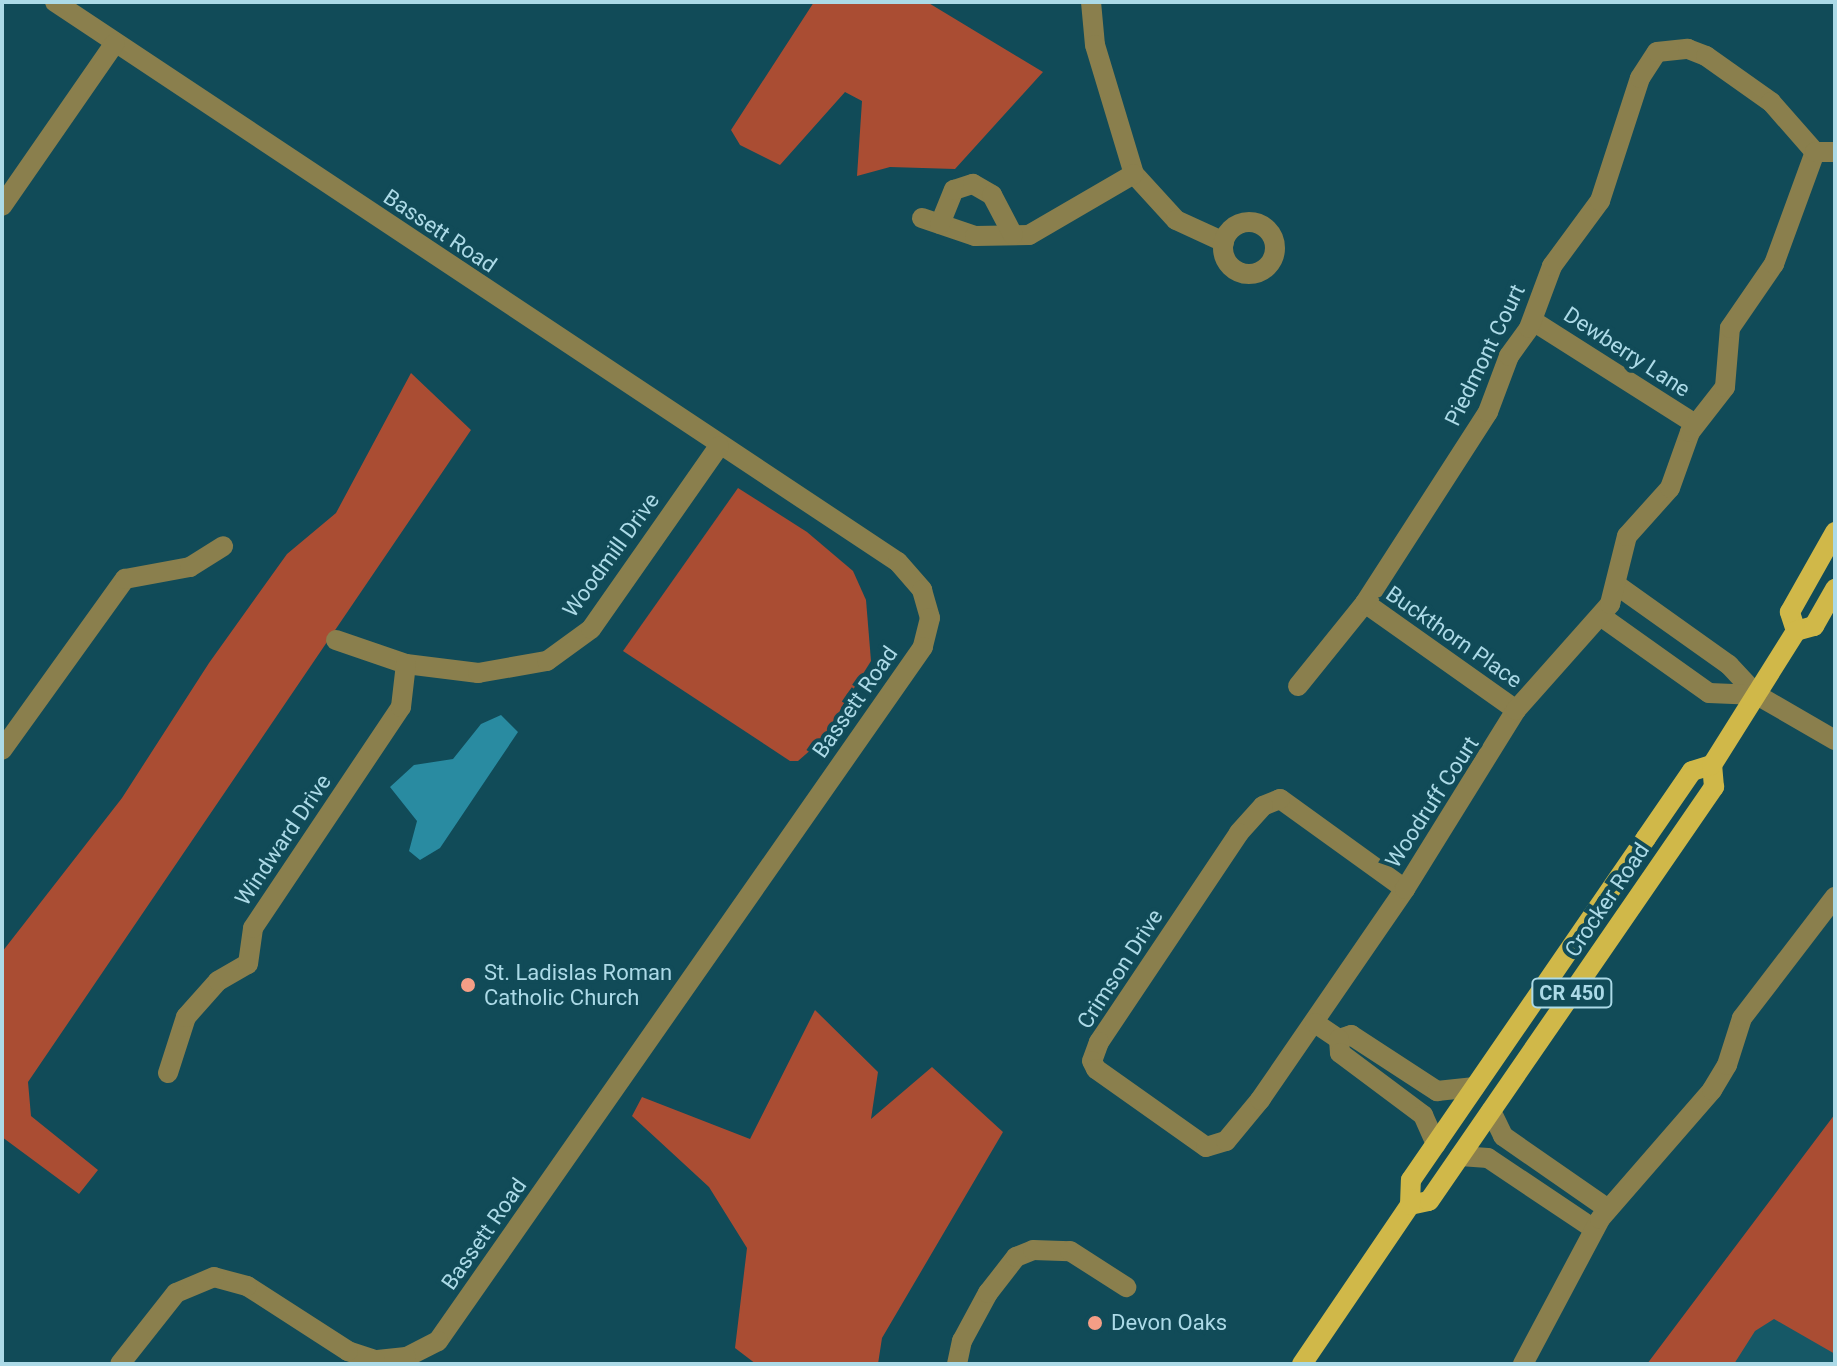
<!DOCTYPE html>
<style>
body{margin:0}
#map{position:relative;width:1837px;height:1366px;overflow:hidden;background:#114b58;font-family:Roboto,sans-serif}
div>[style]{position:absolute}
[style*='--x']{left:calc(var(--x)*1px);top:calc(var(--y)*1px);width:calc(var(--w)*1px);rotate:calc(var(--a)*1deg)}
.built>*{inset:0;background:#165866}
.green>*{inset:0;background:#aa4d33}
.water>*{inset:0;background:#298ba1}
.minor>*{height:20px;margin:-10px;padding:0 10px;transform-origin:10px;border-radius:10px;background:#8a7f4d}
.minor>.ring{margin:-10px;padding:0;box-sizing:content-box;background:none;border:20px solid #8a7f4d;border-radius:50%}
.major>*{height:20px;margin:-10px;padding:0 10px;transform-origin:10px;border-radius:10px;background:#d0b849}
.dots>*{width:22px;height:22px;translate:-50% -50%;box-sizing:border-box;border:4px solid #114b58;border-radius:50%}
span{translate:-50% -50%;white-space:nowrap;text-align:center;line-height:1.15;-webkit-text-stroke:8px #114b58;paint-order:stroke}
.shield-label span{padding:2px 6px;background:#114b58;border:2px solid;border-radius:6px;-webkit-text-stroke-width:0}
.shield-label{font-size:20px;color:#acdae7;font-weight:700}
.street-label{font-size:22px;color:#acdae7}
.poi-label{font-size:22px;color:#acdae7}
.left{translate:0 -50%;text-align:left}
.frame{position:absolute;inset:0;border:4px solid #acdae7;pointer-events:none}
</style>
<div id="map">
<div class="built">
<i style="clip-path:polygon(1747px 1283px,1835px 1338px,1835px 1364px,1693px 1364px)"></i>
</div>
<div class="green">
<i style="clip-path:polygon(814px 2px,927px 2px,1043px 72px,955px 169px,890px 167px,857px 176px,862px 101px,845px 92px,780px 165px,740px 145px,731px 130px)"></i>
<i style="clip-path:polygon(411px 373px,471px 430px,28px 1082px,31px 1116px,98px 1170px,79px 1194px,2px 1137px,2px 952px,122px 798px,209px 663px,287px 554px,336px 513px)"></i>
<i style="clip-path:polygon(738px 488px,807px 532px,853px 571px,866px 600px,871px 661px,821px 741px,798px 761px,790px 761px,623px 651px)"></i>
<i style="clip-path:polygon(815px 1010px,878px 1072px,871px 1119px,932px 1067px,1003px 1132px,882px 1338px,878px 1364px,756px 1364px,735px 1348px,747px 1248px,709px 1187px,632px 1116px,642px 1097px,750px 1139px)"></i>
<i style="clip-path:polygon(1835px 1114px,1835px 1354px,1774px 1319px,1755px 1331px,1734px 1364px,1647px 1364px)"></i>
</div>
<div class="water">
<i style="clip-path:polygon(501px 715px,518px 732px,440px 848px,420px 860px,409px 851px,417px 821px,390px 787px,414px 765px,453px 759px,481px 724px)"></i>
</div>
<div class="minor">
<i style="--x:55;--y:2;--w:1012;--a:33.6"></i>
<i style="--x:898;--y:562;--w:37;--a:49"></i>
<i style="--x:922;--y:590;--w:29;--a:74"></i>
<i style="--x:930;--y:618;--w:30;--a:104"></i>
<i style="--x:923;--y:647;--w:847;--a:124.95"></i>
<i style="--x:438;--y:1341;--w:36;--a:153"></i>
<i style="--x:406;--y:1357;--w:31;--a:174"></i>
<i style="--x:375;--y:1360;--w:28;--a:-162"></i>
<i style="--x:348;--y:1351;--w:120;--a:-147.2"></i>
<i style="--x:247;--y:1286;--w:34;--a:-165"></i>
<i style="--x:214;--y:1277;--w:41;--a:157.2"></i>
<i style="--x:176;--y:1293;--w:90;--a:128.3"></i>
<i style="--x:1091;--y:2;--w:43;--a:84.7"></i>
<i style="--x:1095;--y:45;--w:135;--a:73.2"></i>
<i style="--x:1134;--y:174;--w:62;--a:47.6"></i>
<i style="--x:1176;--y:220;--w:53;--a:24.6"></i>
<i style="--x:2;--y:206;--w:198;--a:-55.3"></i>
<i style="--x:922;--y:218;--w:56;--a:18.8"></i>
<i style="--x:975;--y:236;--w:54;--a:-1.1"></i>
<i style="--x:1029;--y:235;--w:121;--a:-30.2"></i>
<i class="ring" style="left:1223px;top:222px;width:32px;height:32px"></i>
<i style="--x:940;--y:224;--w:37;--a:-68"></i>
<i style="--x:954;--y:190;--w:20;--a:-18"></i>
<i style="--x:973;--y:184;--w:22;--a:30"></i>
<i style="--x:992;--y:195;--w:45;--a:62.3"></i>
<i style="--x:1533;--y:321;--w:192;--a:32.4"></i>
<i style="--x:1618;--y:586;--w:136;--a:35.4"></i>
<i style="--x:1729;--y:665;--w:41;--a:47"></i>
<i style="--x:1757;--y:695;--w:90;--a:30"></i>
<i style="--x:1365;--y:603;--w:185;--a:35.3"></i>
<i style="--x:1602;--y:617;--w:131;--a:35.4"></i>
<i style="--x:1709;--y:693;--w:48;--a:2.4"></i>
<i style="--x:336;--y:640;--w:74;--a:18.9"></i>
<i style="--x:406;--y:664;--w:73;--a:7.1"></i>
<i style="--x:478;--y:673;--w:70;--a:-9.9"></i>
<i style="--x:547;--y:661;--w:54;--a:-36"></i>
<i style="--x:591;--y:629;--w:223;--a:-55"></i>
<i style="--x:1298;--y:686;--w:107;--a:-51.1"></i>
<i style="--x:1365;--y:603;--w:227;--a:-57.2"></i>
<i style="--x:1488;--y:412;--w:60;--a:-69.4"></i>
<i style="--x:1509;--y:356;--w:34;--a:-54"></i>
<i style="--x:1529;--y:328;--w:66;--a:-69.6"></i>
<i style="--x:1552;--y:266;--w:81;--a:-53.6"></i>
<i style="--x:1600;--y:201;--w:129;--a:-72"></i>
<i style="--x:1640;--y:78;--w:31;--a:-57"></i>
<i style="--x:1657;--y:52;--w:31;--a:-6"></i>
<i style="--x:1688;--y:49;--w:19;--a:21"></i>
<i style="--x:1706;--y:56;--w:80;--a:35.3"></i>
<i style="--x:1771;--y:102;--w:67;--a:48.7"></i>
<i style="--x:2;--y:750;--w:211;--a:-54.3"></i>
<i style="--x:125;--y:579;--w:66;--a:-10.5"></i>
<i style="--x:190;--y:567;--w:39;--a:-32"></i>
<i style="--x:1405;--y:889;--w:154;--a:-144.2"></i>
<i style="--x:1280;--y:799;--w:18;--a:158"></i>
<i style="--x:1263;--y:806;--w:36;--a:132"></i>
<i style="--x:1239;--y:833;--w:252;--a:123.8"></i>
<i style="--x:1099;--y:1042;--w:20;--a:110"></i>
<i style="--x:1092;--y:1061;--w:9;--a:63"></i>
<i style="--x:1096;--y:1069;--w:135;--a:35.3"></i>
<i style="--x:1206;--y:1147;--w:21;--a:-17"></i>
<i style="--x:1226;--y:1141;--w:53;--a:-50.3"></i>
<i style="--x:1260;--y:1100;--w:256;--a:-55.5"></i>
<i style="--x:1405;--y:889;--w:211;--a:-58.2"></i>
<i style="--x:1516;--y:710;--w:142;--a:-48.4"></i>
<i style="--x:1610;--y:604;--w:70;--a:-76"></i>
<i style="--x:1627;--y:536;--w:64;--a:-48.1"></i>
<i style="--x:1670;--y:488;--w:59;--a:-70.3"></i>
<i style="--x:1690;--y:432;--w:57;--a:-52.1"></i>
<i style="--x:1725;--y:387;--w:59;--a:-85.2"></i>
<i style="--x:1730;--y:328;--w:78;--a:-55.5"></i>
<i style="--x:1774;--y:264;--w:119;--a:-69.9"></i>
<i style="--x:1815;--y:152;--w:20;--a:0"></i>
<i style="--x:1315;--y:1023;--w:29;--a:34"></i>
<i style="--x:1339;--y:1039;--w:13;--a:-18"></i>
<i style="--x:1351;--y:1035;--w:103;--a:33.1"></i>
<i style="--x:1437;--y:1091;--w:38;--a:-6"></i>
<i style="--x:1339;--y:1039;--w:14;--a:86"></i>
<i style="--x:1340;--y:1053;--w:104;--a:36.8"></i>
<i style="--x:1423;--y:1115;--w:32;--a:66"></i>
<i style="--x:168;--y:1073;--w:59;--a:-72.2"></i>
<i style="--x:186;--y:1017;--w:48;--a:-48.4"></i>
<i style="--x:218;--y:981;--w:34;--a:-30"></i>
<i style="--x:248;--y:964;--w:36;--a:-82"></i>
<i style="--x:253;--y:928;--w:266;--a:-56.2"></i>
<i style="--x:401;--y:707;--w:43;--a:-83.4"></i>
<i style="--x:1491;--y:1111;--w:28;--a:64"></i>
<i style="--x:1503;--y:1136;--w:128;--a:34.8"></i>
<i style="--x:1460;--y:1156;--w:28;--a:4"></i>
<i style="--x:1488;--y:1158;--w:128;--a:33.8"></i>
<i style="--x:957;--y:1364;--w:24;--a:-78"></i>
<i style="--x:962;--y:1341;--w:55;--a:-61.6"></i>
<i style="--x:988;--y:1293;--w:46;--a:-52.1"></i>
<i style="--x:1016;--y:1257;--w:18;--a:-22"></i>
<i style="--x:1033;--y:1250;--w:37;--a:2"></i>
<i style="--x:1070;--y:1251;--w:67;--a:32.7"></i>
<i style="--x:1523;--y:1364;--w:164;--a:-62"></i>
<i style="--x:1600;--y:1219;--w:171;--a:-49"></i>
<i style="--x:1712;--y:1090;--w:29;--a:-59"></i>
<i style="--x:1727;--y:1065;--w:49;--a:-72.3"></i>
<i style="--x:1742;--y:1018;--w:153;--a:-52.5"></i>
</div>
<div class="major">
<i style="--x:1796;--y:631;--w:20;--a:-108"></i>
<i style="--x:1790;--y:612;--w:92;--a:-60.6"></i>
<i style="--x:1410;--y:1205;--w:19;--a:-12"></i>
<i style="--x:1429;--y:1201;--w:503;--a:-55.46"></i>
<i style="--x:1714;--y:787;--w:22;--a:-95"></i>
<i style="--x:1302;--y:1364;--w:192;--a:-55.8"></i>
<i style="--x:1410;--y:1205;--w:25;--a:-88"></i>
<i style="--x:1411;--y:1180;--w:415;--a:-55.5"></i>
<i style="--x:1646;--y:838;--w:81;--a:-55.5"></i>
<i style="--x:1692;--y:771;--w:21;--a:-17"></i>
<i style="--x:1712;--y:765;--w:158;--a:-57.9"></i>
<i style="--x:1796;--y:631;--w:19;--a:-16"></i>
<i style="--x:1814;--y:626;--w:43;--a:-60.4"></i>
</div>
<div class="dots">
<i style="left:468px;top:985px;background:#f49e86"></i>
<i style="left:1095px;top:1323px;background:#f49e86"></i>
</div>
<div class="shield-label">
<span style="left:1572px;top:993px">CR 450</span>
</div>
<div class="street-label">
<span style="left:440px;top:231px;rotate:34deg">Bassett Road</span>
<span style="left:1627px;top:352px;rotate:33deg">Dewberry Lane</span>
<span style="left:1485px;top:355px;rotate:-64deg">Piedmont Court</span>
<span style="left:611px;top:555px;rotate:-54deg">Woodmill Drive</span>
<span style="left:1454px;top:637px;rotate:35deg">Buckthorn Place</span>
<span style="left:855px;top:702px;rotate:-55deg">Bassett Road</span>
<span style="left:1432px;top:802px;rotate:-57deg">Woodruff Court</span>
<span style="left:283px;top:840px;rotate:-56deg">Windward Drive</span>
<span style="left:1607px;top:900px;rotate:-56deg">Crocker Road</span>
<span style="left:1120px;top:969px;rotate:-57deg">Crimson Drive</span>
<span style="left:484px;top:1234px;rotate:-55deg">Bassett Road</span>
</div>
<div class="poi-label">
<span class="left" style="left:484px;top:985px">St. Ladislas Roman<br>Catholic Church</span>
<span class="left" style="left:1111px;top:1323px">Devon Oaks</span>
</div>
<div class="frame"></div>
</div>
